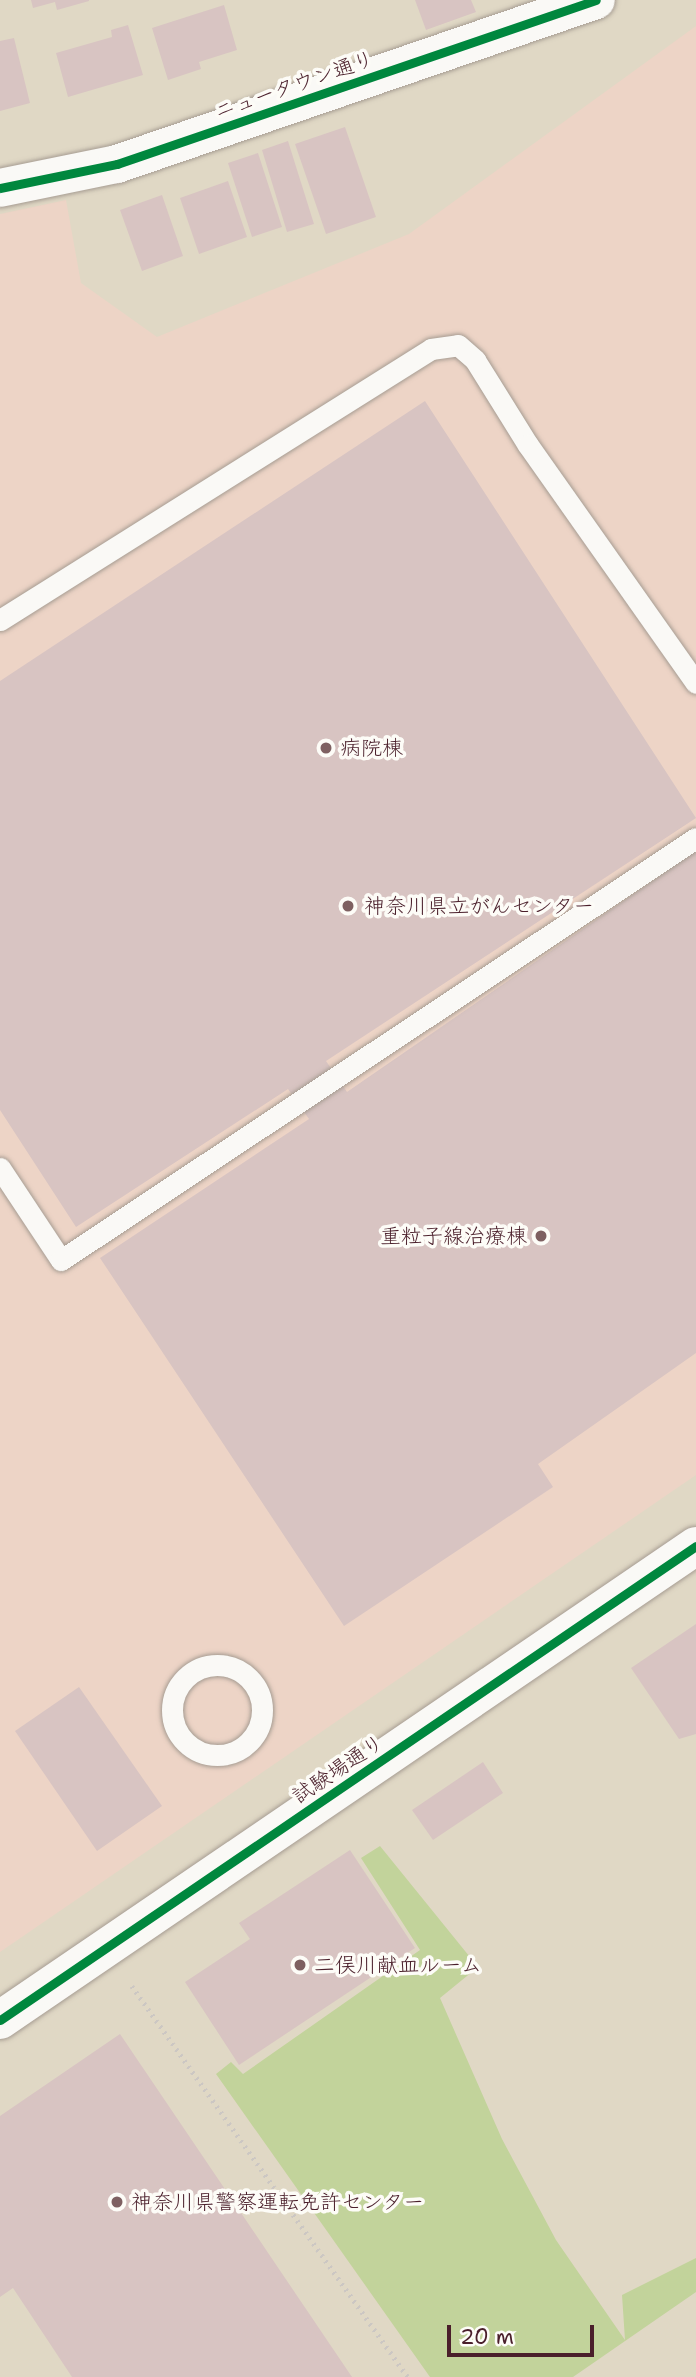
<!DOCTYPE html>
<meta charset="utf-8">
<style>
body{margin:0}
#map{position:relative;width:696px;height:2377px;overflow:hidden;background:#e0d8c5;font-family:"Shantell Sans","Klee One",sans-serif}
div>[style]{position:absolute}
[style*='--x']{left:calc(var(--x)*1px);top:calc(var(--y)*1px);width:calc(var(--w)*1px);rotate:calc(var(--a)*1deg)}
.built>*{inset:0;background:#edd4c6}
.green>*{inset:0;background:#c2d39b}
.building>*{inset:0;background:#d8c4c2}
.path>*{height:4.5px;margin-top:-2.25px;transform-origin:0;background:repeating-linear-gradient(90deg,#ccc7c3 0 2px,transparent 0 7px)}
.roads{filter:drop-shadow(0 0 2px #a69c92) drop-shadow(0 0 2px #a69c92)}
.service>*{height:21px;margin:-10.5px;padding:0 10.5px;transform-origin:10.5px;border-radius:10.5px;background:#faf9f6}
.service>.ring{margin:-10.5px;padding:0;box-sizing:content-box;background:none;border:21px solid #faf9f6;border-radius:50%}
.tertiary>*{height:38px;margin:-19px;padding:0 19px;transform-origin:19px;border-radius:19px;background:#faf9f6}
.cycleway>*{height:9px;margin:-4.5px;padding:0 4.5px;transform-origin:4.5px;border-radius:4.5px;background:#00873e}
.dots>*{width:19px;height:19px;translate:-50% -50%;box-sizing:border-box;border:4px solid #fdfcf7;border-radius:50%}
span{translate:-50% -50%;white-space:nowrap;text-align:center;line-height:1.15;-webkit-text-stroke:7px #fdfcf7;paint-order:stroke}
.street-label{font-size:21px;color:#4a1f2b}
.poi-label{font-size:21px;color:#4a1f2b}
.left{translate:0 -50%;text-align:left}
.right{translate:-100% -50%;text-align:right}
.scale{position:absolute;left:447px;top:2325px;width:147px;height:32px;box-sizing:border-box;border:4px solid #4a1f2b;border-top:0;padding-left:9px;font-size:21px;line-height:24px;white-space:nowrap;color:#4a1f2b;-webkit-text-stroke:5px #fdfcf7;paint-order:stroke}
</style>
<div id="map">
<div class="built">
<i style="clip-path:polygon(696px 26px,696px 1475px,0 1952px,0 214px,66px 200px,81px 283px,157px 337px,409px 234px)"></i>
</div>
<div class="green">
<i style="clip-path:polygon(380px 1846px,478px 1967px,440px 1998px,502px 2139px,556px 2240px,625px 2340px,622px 2295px,696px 2258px,696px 2292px,573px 2377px,430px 2377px,216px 2074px,231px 2062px,243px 2074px,420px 1950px,361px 1858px)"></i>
</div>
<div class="building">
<i style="clip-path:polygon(31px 0,89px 0,89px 1px,57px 10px,55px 2px,33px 8px)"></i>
<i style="clip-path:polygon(415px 0,471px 0,476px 12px,426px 30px)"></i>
<i style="clip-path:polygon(224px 5px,237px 50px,199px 62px,201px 69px,168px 80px,152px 28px)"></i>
<i style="clip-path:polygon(128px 25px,143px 75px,68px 97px,56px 53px,112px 37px,111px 30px)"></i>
<i style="clip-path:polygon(14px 38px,30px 103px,0 111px,0 41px)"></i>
<i style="clip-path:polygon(345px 127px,376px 217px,326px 234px,295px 144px)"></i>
<i style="clip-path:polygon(288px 141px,314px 224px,287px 232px,262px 150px)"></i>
<i style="clip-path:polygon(258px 153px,282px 227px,252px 237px,228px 163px)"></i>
<i style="clip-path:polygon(228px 181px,247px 237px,199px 254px,180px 198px)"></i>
<i style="clip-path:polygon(162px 195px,183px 256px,142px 271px,120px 210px)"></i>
<i style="clip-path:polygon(425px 401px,696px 818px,326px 1061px,347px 1092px,696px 851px,696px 1353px,538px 1464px,553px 1487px,344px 1626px,100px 1258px,309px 1119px,288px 1089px,76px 1227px,0 1110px,0 681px)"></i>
<i style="clip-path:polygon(696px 1624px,696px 1734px,679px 1739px,631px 1668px)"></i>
<i style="clip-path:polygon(79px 1687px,162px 1806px,97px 1851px,15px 1731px)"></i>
<i style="clip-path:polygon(483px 1762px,503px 1793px,433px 1840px,412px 1810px)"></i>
<i style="clip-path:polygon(350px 1850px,415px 1948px,239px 2065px,185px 1982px,250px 1939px,239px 1923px)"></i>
<i style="clip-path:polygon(120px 2034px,352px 2377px,72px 2377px,13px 2288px,0 2297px,0 2116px)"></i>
</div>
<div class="path">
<i style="--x:132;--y:1986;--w:479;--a:54.8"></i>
</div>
<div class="roads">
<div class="service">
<i style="--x:0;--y:620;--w:509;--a:-32.16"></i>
<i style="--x:431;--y:349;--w:27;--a:-8"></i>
<i style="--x:458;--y:345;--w:23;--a:41"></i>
<i style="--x:475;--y:360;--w:100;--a:58.1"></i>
<i style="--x:528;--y:445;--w:291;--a:54.8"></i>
<i style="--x:0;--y:1168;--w:110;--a:56.5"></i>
<i style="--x:61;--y:1260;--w:762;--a:-33.61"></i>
<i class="ring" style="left:172px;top:1665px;width:69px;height:69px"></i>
</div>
<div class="tertiary">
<i style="--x:0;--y:188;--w:119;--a:-11.6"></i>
<i style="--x:117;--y:164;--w:506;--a:-18.9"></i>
<i style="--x:0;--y:2020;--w:842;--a:-34.26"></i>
</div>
</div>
<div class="cycleway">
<i style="--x:0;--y:188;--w:119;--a:-11.6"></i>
<i style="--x:117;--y:164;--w:506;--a:-18.9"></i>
<i style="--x:0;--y:2020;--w:842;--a:-34.26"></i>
</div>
<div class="dots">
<i style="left:326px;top:748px;background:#7e6061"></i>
<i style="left:348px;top:906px;background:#7e6061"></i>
<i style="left:541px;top:1236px;background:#7e6061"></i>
<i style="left:300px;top:1965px;background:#7e6061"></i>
<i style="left:117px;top:2202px;background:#7e6061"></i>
</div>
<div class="street-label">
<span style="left:294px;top:85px;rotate:-19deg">ニュータウン通り</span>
<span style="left:338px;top:1769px;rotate:-34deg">試験場通り</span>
</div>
<div class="poi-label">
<span class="left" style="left:340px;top:748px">病院棟</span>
<span class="left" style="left:364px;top:906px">神奈川県立がんセンター</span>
<span class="right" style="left:527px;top:1236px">重粒子線治療棟</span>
<span class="left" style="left:314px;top:1965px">二俣川献血ルーム</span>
<span class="left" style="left:131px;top:2202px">神奈川県警察運転免許センター</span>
</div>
<div class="scale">20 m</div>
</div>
